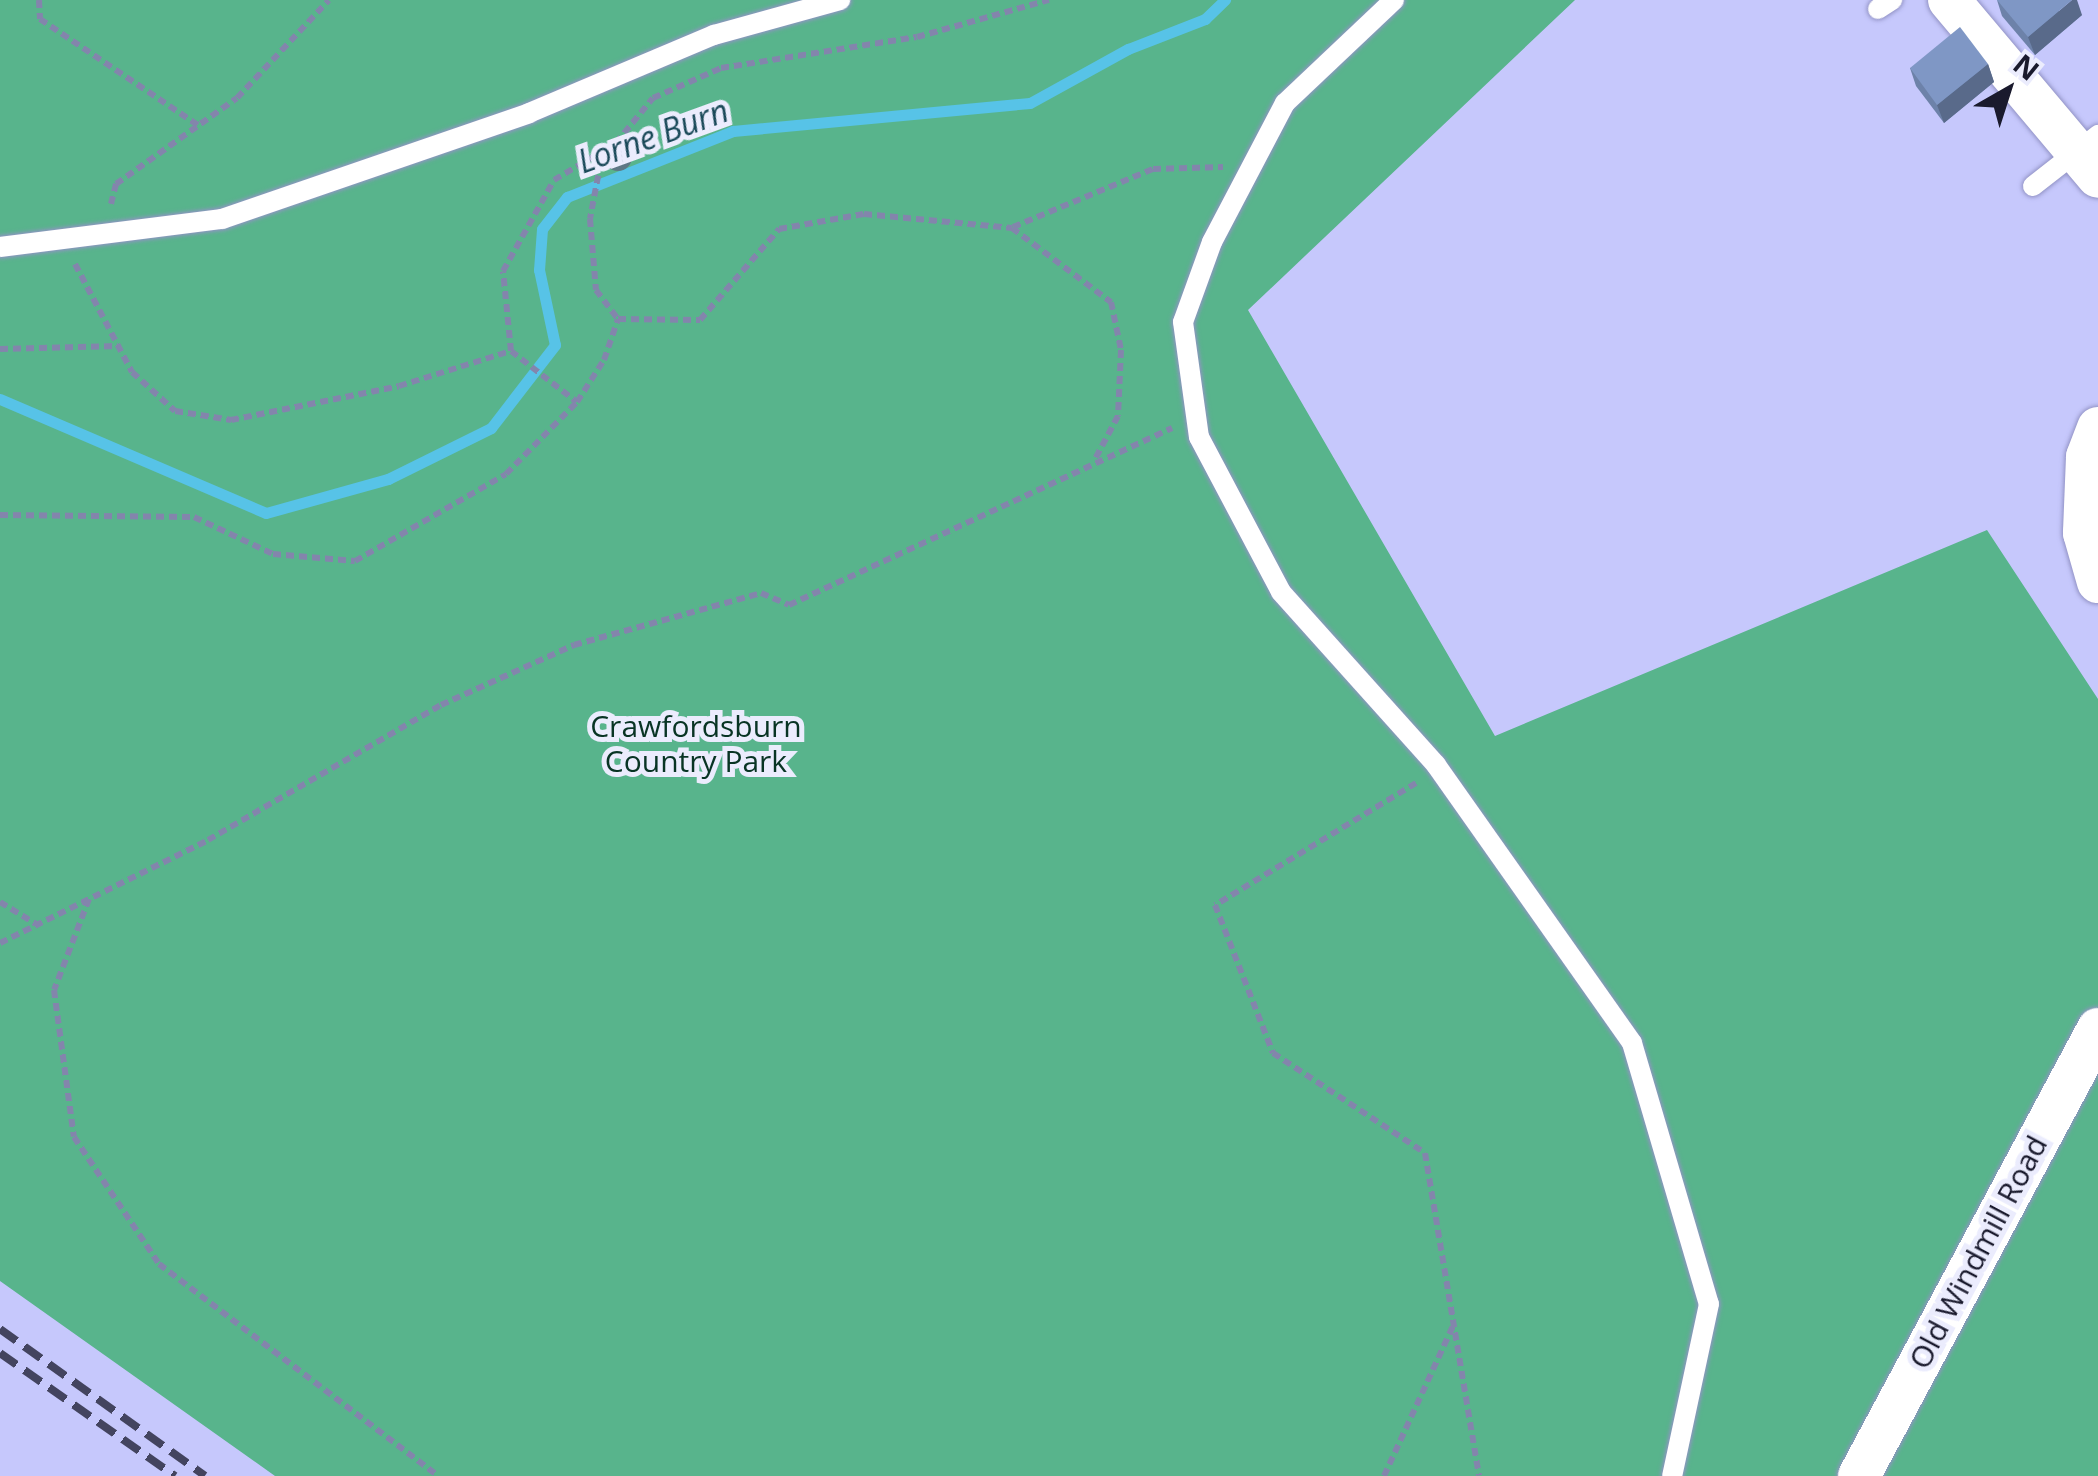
<!DOCTYPE html>
<style>
body{margin:0}
#map{position:relative;width:2098px;height:1476px;overflow:hidden;background:#c6c8fc;font-family:"Open Sans",sans-serif}
div>[style]{position:absolute}
[style*='--x']{left:calc(var(--x)*1px);top:calc(var(--y)*1px);width:calc(var(--w)*1px);rotate:calc(var(--a)*1deg)}
.green>*{inset:0;background:#58b48c}
.stream>*{height:11px;margin:-5.5px;padding:0 5.5px;transform-origin:5.5px;border-radius:5.5px;background:#57c3e7}
.path>*{height:6px;margin-top:-3px;transform-origin:0;background:repeating-linear-gradient(90deg,#8385ac 0 8px,transparent 0 13px)}
.roads{filter:drop-shadow(0 0 2px #9293c5) drop-shadow(0 0 2px #9293c5)}
.lane>*{height:20px;margin:-10px;padding:0 10px;transform-origin:10px;border-radius:10px;background:#fff}
.street>*{height:42px;margin:-21px;padding:0 21px;transform-origin:21px;border-radius:21px;background:#fff}
.rail>*{height:8px;margin-top:-4px;transform-origin:0;background:repeating-linear-gradient(90deg,#43445f 0 20px,transparent 0 30px)}
.trees>*{width:28px;height:28px;margin:-14px;border-radius:50%;background:#5e7785}
.wall>*{inset:0;background:#6d82a9}
.shaded-wall>*{inset:0;background:#596a8a}
.building>*{inset:0;background:#7f97c5}
span{translate:-50% -50%;white-space:nowrap;text-align:center;line-height:1.15;-webkit-text-stroke:10px #ebecfd;paint-order:stroke}
.park-label{font-size:30px;color:#083424}
.street-label{font-size:30px;color:#1a1a2d}
.water-label{font-size:32px;color:#1a4959;font-style:italic}
.north{position:absolute;left:1958px;top:40px;width:100px;height:100px;-webkit-text-stroke:8px #ebecfd;paint-order:stroke;rotate:39deg;font-size:28px;font-weight:700;line-height:40px;text-align:center;color:#1a1a2d}
.north::after{content:'';display:block;margin:auto;width:35px;height:45px;background:#1a1a2d;clip-path:polygon(50% 0,100% 100%,50% 72%,0 100%)}
</style>
<div id="map">
<div class="green">
<i style="clip-path:polygon(0 0,1575px 0,1248px 310px,1495px 736px,1987px 530px,2098px 699px,2098px 1476px,275px 1476px,0 1281px)"></i>
</div>
<div class="stream">
<i style="--x:0;--y:399;--w:289;--a:23.2"></i>
<i style="--x:266;--y:513;--w:127;--a:-15.6"></i>
<i style="--x:388;--y:479;--w:115;--a:-26.3"></i>
<i style="--x:491;--y:428;--w:105;--a:-52.4"></i>
<i style="--x:555;--y:345;--w:77;--a:-102"></i>
<i style="--x:539;--y:270;--w:41;--a:-85.8"></i>
<i style="--x:542;--y:229;--w:41;--a:-52"></i>
<i style="--x:567;--y:197;--w:179;--a:-21.7"></i>
<i style="--x:733;--y:131;--w:298;--a:-5.4"></i>
<i style="--x:1030;--y:103;--w:112;--a:-28.9"></i>
<i style="--x:1128;--y:49;--w:83;--a:-21.3"></i>
<i style="--x:1205;--y:19;--w:28;--a:-44"></i>
</div>
<div class="path">
<i style="--x:39;--y:0;--w:19;--a:87"></i>
<i style="--x:40;--y:19;--w:190;--a:33.9"></i>
<i style="--x:603;--y:150;--w:70;--a:100.7"></i>
<i style="--x:590;--y:219;--w:71;--a:85.2"></i>
<i style="--x:596;--y:290;--w:36;--a:53"></i>
<i style="--x:111;--y:204;--w:21;--a:-76"></i>
<i style="--x:116;--y:184;--w:148;--a:-35.4"></i>
<i style="--x:237;--y:98;--w:134;--a:-46.8"></i>
<i style="--x:1013;--y:227;--w:152;--a:-22.5"></i>
<i style="--x:1153;--y:169;--w:70;--a:-1.6"></i>
<i style="--x:75;--y:264;--w:122;--a:62.2"></i>
<i style="--x:132;--y:372;--w:58;--a:42.2"></i>
<i style="--x:175;--y:411;--w:57;--a:9.1"></i>
<i style="--x:231;--y:420;--w:171;--a:-11.4"></i>
<i style="--x:399;--y:386;--w:117;--a:-17.4"></i>
<i style="--x:511;--y:351;--w:83;--a:37.7"></i>
<i style="--x:0;--y:349;--w:118;--a:-1.5"></i>
<i style="--x:511;--y:351;--w:80;--a:-95.7"></i>
<i style="--x:503;--y:271;--w:104;--a:-60.7"></i>
<i style="--x:554;--y:180;--w:72;--a:-30.8"></i>
<i style="--x:616;--y:143;--w:58;--a:-50.6"></i>
<i style="--x:653;--y:98;--w:74;--a:-23.8"></i>
<i style="--x:721;--y:68;--w:198;--a:-9"></i>
<i style="--x:917;--y:37;--w:137;--a:-15.7"></i>
<i style="--x:0;--y:515;--w:194;--a:0.6"></i>
<i style="--x:194;--y:517;--w:87;--a:25.1"></i>
<i style="--x:273;--y:554;--w:82;--a:4.9"></i>
<i style="--x:355;--y:561;--w:174;--a:-29.9"></i>
<i style="--x:506;--y:474;--w:101;--a:-45.4"></i>
<i style="--x:577;--y:402;--w:50;--a:-57.3"></i>
<i style="--x:604;--y:360;--w:43;--a:-71.1"></i>
<i style="--x:618;--y:319;--w:82;--a:0.7"></i>
<i style="--x:700;--y:320;--w:121;--a:-49"></i>
<i style="--x:779;--y:229;--w:86;--a:-10"></i>
<i style="--x:864;--y:214;--w:149;--a:5.4"></i>
<i style="--x:1012;--y:228;--w:124;--a:36.8"></i>
<i style="--x:1111;--y:302;--w:49;--a:78.2"></i>
<i style="--x:1121;--y:350;--w:66;--a:92.6"></i>
<i style="--x:1118;--y:416;--w:49;--a:118.1"></i>
<i style="--x:1416;--y:783;--w:235;--a:148.7"></i>
<i style="--x:1215;--y:905;--w:159;--a:68.6"></i>
<i style="--x:1273;--y:1053;--w:182;--a:33.3"></i>
<i style="--x:1425;--y:1153;--w:327;--a:80.5"></i>
<i style="--x:89;--y:899;--w:97;--a:111"></i>
<i style="--x:54;--y:990;--w:148;--a:82.3"></i>
<i style="--x:74;--y:1137;--w:153;--a:56.2"></i>
<i style="--x:159;--y:1264;--w:350;--a:37.2"></i>
<i style="--x:0;--y:902;--w:42;--a:31.4"></i>
<i style="--x:0;--y:943;--w:232;--a:-26.3"></i>
<i style="--x:208;--y:840;--w:269;--a:-30.1"></i>
<i style="--x:441;--y:705;--w:146;--a:-24.3"></i>
<i style="--x:574;--y:645;--w:194;--a:-15.5"></i>
<i style="--x:761;--y:593;--w:30;--a:23"></i>
<i style="--x:789;--y:605;--w:422;--a:-24.8"></i>
<i style="--x:1384;--y:1476;--w:165;--a:-65.3"></i>
</div>
<div class="roads">
<div class="lane">
<i style="--x:1394;--y:0;--w:150;--a:136.6"></i>
<i style="--x:1285;--y:103;--w:157;--a:117.7"></i>
<i style="--x:1212;--y:242;--w:85;--a:109.9"></i>
<i style="--x:1183;--y:322;--w:116;--a:82.1"></i>
<i style="--x:1199;--y:437;--w:175;--a:62.1"></i>
<i style="--x:1281;--y:592;--w:232;--a:48.1"></i>
<i style="--x:1436;--y:765;--w:340;--a:54.8"></i>
<i style="--x:1632;--y:1043;--w:272;--a:73.6"></i>
<i style="--x:1709;--y:1304;--w:176;--a:102.1"></i>
<i style="--x:1878;--y:9;--w:17;--a:-33"></i>
<i style="--x:2033;--y:186;--w:83;--a:-38.1"></i>
<i style="--x:0;--y:247;--w:224;--a:-7.2"></i>
<i style="--x:222;--y:219;--w:325;--a:-19"></i>
<i style="--x:529;--y:113;--w:201;--a:-22.9"></i>
<i style="--x:714;--y:35;--w:131;--a:-15.5"></i>
</div>
<div class="street">
<i style="--x:1949;--y:0;--w:231;--a:49.9"></i>
<i style="--x:2098;--y:428;--w:31;--a:111"></i>
<i style="--x:2087;--y:457;--w:76;--a:92.3"></i>
<i style="--x:2084;--y:533;--w:51;--a:74.1"></i>
<i style="--x:1859;--y:1476;--w:507;--a:-61.87"></i>
</div>
</div>
<div class="rail">
<i style="--x:0;--y:1329;--w:252;--a:35.6"></i>
<i style="--x:0;--y:1353;--w:214;--a:35.1"></i>
</div>
<div class="trees">
<i style="left:618px;top:157px"></i>
</div>
<div class="wall">
<i style="clip-path:polygon(1997px 0,2082px 15px,2035px 55px,2002px 16px)"></i>
<i style="clip-path:polygon(1988px 64px,1994px 82px,1944px 123px,1916px 86px,1910px 68px)"></i>
</div>
<div class="shaded-wall">
<i style="clip-path:polygon(2072px 0,2077px 0,2082px 15px,2035px 55px,2028px 37px)"></i>
<i style="clip-path:polygon(1988px 64px,1994px 82px,1944px 123px,1937px 105px)"></i>
</div>
<div class="building">
<i style="clip-path:polygon(1997px 0,2072px 0,2028px 37px)"></i>
<i style="clip-path:polygon(1960px 27px,1988px 64px,1937px 105px,1910px 68px)"></i>
</div>
<div class="park-label">
<span style="left:696px;top:743px">Crawfordsburn<br>Country Park</span>
</div>
<div class="street-label">
<span style="left:1978px;top:1252px;rotate:-62deg">Old Windmill Road</span>
</div>
<div class="water-label">
<span style="left:653px;top:136px;rotate:-20deg">Lorne Burn</span>
</div>
<div class="north">N</div>
</div>
